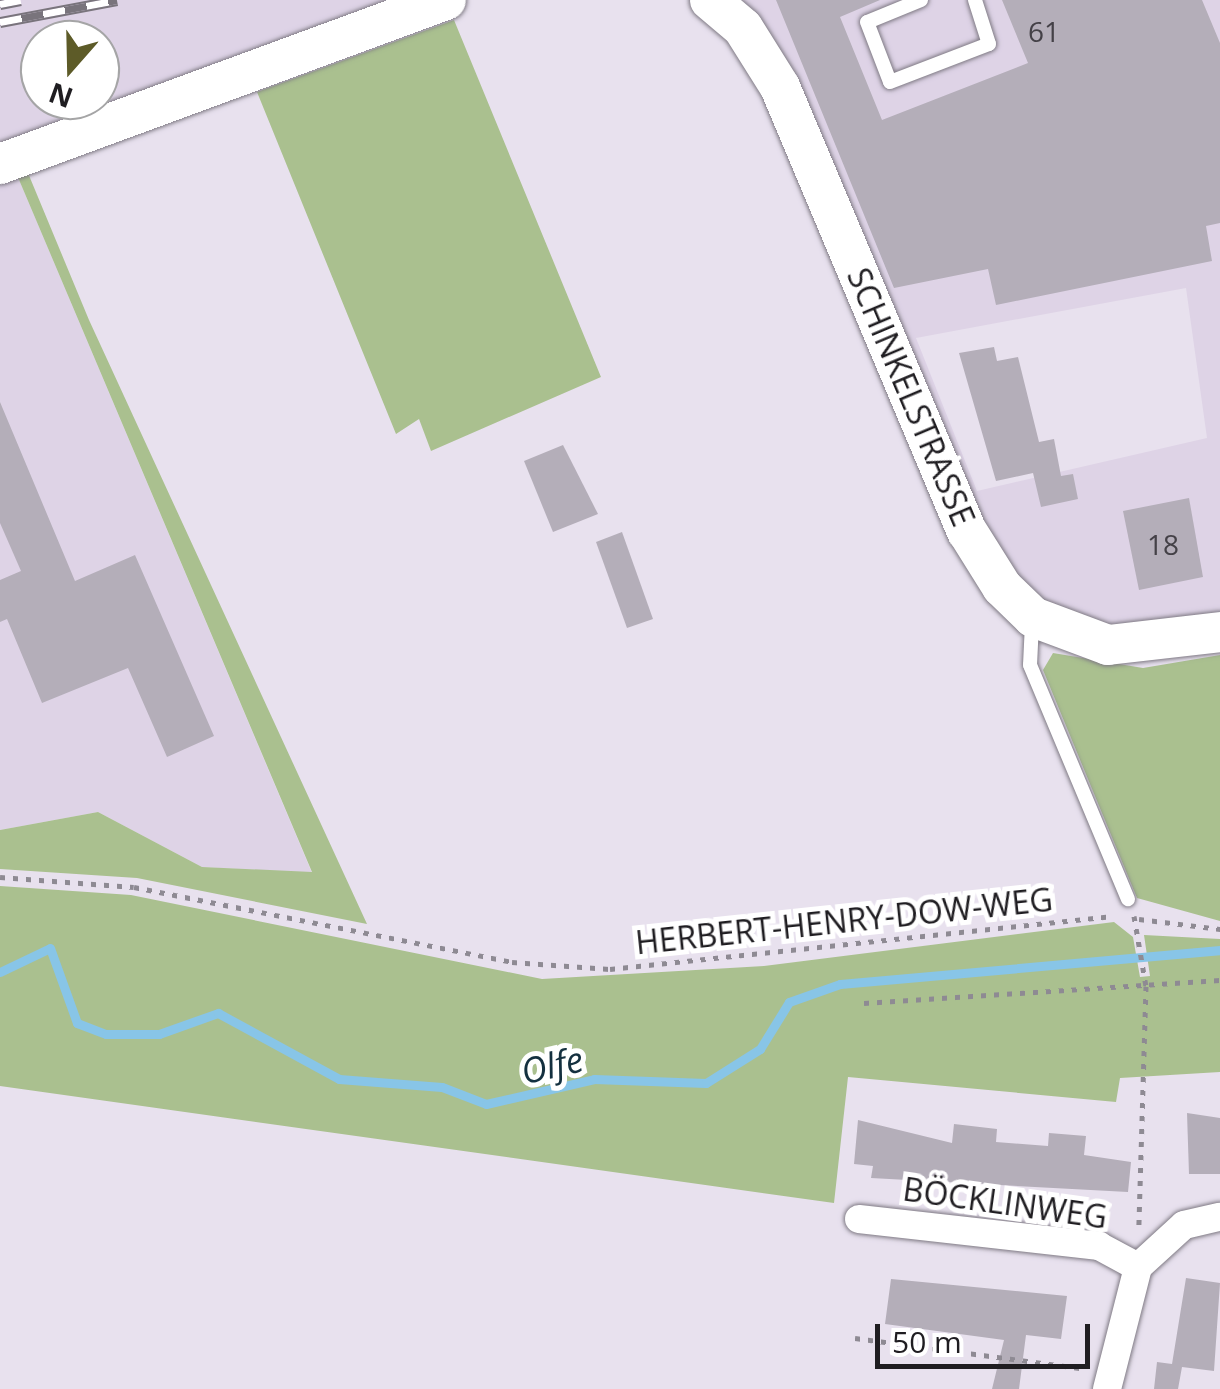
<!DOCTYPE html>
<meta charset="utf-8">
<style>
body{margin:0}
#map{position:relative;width:1220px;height:1389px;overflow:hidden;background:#e8e1ee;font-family:"Open Sans",sans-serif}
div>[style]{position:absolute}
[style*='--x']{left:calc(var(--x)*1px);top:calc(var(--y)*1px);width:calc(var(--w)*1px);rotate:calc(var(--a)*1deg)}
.built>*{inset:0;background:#ded3e6}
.green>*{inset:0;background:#aac08f}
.stream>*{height:9px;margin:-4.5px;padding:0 4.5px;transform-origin:4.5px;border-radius:4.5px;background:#88c5e7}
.building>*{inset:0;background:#b4aeb9}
.path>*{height:5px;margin-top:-2.5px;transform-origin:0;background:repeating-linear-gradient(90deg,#8e8a93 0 5px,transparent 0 13px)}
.roads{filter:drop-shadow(0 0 2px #7f7a84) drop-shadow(0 0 2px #7f7a84)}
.lane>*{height:14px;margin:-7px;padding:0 7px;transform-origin:7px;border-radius:7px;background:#fff}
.street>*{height:28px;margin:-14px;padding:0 14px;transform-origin:14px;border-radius:14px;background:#fff}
.secondary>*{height:40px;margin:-20px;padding:0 20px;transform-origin:20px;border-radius:20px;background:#fff}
.rail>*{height:11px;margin-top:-5.5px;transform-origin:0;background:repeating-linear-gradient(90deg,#fff 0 22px,#79747c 0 44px);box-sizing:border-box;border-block:2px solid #79747c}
span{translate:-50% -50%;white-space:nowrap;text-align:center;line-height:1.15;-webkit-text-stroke:10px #fff;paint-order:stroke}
.number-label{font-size:28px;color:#444147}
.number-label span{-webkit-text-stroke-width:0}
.street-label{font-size:32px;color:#1f1d21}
.water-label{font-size:35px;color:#14303f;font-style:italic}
.north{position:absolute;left:20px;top:20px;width:100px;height:100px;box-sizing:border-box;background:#fff;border:2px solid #a5a5a6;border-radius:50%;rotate:200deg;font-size:28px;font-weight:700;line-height:40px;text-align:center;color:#1f1d21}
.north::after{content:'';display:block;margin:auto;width:35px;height:45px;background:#5d5b28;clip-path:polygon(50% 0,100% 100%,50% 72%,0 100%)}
.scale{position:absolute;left:875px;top:1324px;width:215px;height:45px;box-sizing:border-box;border:5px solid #1f1d21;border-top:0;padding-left:12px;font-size:30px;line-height:35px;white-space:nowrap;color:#1f1d21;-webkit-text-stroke:8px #fff;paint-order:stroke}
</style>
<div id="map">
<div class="built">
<i style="clip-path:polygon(evenodd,0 0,395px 0,17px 175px,312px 873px,202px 867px,98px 812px,0 830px,0 0,40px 40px,100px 40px,100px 100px,40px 100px,40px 40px)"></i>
<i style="clip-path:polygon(evenodd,743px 0,1220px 0,1220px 614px,1114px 627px,1048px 608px,1014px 576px,980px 519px,795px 82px,743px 0,1186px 288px,1207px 438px,977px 491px,916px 338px,1186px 288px)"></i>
</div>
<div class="green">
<i style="clip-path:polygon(454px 20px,601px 377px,431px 451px,419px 419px,396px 434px,257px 92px)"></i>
<i style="clip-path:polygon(28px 173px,89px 320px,367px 924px,137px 878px,0 869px,0 830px,98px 812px,202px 867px,312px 872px,17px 175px)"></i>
<i style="clip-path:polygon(1053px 653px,1143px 668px,1220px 655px,1220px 921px,1137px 898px,1043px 670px)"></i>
<i style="clip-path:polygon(0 886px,131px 895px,542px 979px,764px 966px,1114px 922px,1133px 937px,1140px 977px,1150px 976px,1144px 935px,1220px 939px,1220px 1072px,1120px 1078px,1116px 1102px,848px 1077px,834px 1203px,0 1086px)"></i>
</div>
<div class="stream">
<i style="--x:0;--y:972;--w:55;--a:-25.6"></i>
<i style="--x:50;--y:948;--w:80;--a:70.2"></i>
<i style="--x:77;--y:1023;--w:31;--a:21"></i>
<i style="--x:106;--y:1034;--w:53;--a:0"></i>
<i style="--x:159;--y:1034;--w:63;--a:-19.6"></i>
<i style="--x:218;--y:1013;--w:138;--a:28.6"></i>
<i style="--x:339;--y:1079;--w:103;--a:4.4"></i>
<i style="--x:442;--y:1087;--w:47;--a:21.1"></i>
<i style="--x:486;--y:1104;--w:111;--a:-13"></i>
<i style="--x:594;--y:1079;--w:112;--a:2"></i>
<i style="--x:706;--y:1083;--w:64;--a:-32.2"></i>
<i style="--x:760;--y:1049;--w:55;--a:-58.3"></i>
<i style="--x:789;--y:1002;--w:54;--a:-19.4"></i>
<i style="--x:840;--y:984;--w:382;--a:-5.1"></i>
</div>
<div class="building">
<i style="clip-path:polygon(776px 0,880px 0,840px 17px,882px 120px,1028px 63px,1002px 0,1202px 0,1220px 43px,1220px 223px,1206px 226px,1212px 261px,996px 305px,988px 269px,894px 288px)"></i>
<i style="clip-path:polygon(994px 347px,997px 361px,1018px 357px,1039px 442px,1054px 439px,1061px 476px,1073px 474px,1078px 499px,1041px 507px,1033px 473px,996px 481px,959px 353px)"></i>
<i style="clip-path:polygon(0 402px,75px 581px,135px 555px,214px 736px,167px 757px,128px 668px,42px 703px,7px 619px,0 622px,0 580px,21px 571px,0 523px)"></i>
<i style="clip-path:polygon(563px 445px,598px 514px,553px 532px,524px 461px)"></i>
<i style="clip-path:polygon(1189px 498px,1203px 577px,1139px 590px,1123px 511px)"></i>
<i style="clip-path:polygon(622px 532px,653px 619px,627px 628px,596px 542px)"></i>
<i style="clip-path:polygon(1187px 1113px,1220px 1118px,1220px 1174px,1189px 1174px)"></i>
<i style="clip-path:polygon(858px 1120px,952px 1143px,954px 1124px,997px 1129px,996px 1142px,1048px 1146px,1049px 1133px,1086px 1136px,1084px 1155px,1131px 1162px,1128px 1192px,871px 1178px,873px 1166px,854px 1164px)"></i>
<i style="clip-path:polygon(1186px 1278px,1220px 1283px,1214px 1371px,1182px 1367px,1178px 1389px,1154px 1389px,1157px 1362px,1172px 1364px)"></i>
<i style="clip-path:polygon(891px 1279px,1067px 1296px,1061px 1339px,1026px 1335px,1019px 1389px,992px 1389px,1004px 1340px,885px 1324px)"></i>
</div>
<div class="path">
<i style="--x:0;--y:877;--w:134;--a:4.3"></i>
<i style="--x:134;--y:887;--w:385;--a:11.2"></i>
<i style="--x:512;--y:962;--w:98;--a:4.1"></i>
<i style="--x:610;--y:969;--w:506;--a:-6.01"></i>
<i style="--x:1134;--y:916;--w:71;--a:80.3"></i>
<i style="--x:1146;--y:986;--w:243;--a:91.7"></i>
<i style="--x:1139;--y:919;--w:82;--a:7"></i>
<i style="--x:864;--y:1003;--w:357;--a:-3.7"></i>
<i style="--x:855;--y:1338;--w:234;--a:7.6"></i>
</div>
<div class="roads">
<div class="lane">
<i style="--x:921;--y:0;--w:58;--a:157.8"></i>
<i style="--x:867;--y:22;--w:64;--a:69"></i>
<i style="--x:890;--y:82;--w:106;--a:-21"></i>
<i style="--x:989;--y:44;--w:46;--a:-107.7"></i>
<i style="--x:1032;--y:623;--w:42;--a:92.7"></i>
<i style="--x:1030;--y:665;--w:254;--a:67.3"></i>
</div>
<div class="street">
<i style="--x:859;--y:1219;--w:242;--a:6.4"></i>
<i style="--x:1099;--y:1246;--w:44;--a:28.3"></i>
<i style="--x:1107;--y:1389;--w:126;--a:-75.7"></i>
<i style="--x:1138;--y:1267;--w:62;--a:-42.4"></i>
<i style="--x:1184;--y:1225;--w:37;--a:-13"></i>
</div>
<div class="secondary">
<i style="--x:710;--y:0;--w:43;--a:40.3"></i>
<i style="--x:743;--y:28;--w:70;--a:57.9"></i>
<i style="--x:780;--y:87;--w:482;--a:67.2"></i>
<i style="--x:967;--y:531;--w:66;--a:58"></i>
<i style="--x:1002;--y:587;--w:43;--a:44.1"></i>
<i style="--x:1033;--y:617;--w:80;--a:20.5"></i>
<i style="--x:1108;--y:645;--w:113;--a:-6.6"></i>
<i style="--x:0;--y:164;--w:475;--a:-20.2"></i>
</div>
</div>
<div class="rail">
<i style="--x:0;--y:4;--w:21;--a:-11"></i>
<i style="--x:0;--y:22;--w:119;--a:-10.6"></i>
</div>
<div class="number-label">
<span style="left:1044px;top:31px">61</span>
<span style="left:1163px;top:544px">18</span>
</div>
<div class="street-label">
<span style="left:911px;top:397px;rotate:67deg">SCHINKELSTRASSE</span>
<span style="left:844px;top:921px;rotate:-6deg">HERBERT-HENRY-DOW-WEG</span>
<span style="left:1005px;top:1203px;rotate:8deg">BÖCKLINWEG</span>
</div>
<div class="water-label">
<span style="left:552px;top:1065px;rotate:-13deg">Olfe</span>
</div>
<div class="north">N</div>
<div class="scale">50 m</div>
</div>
